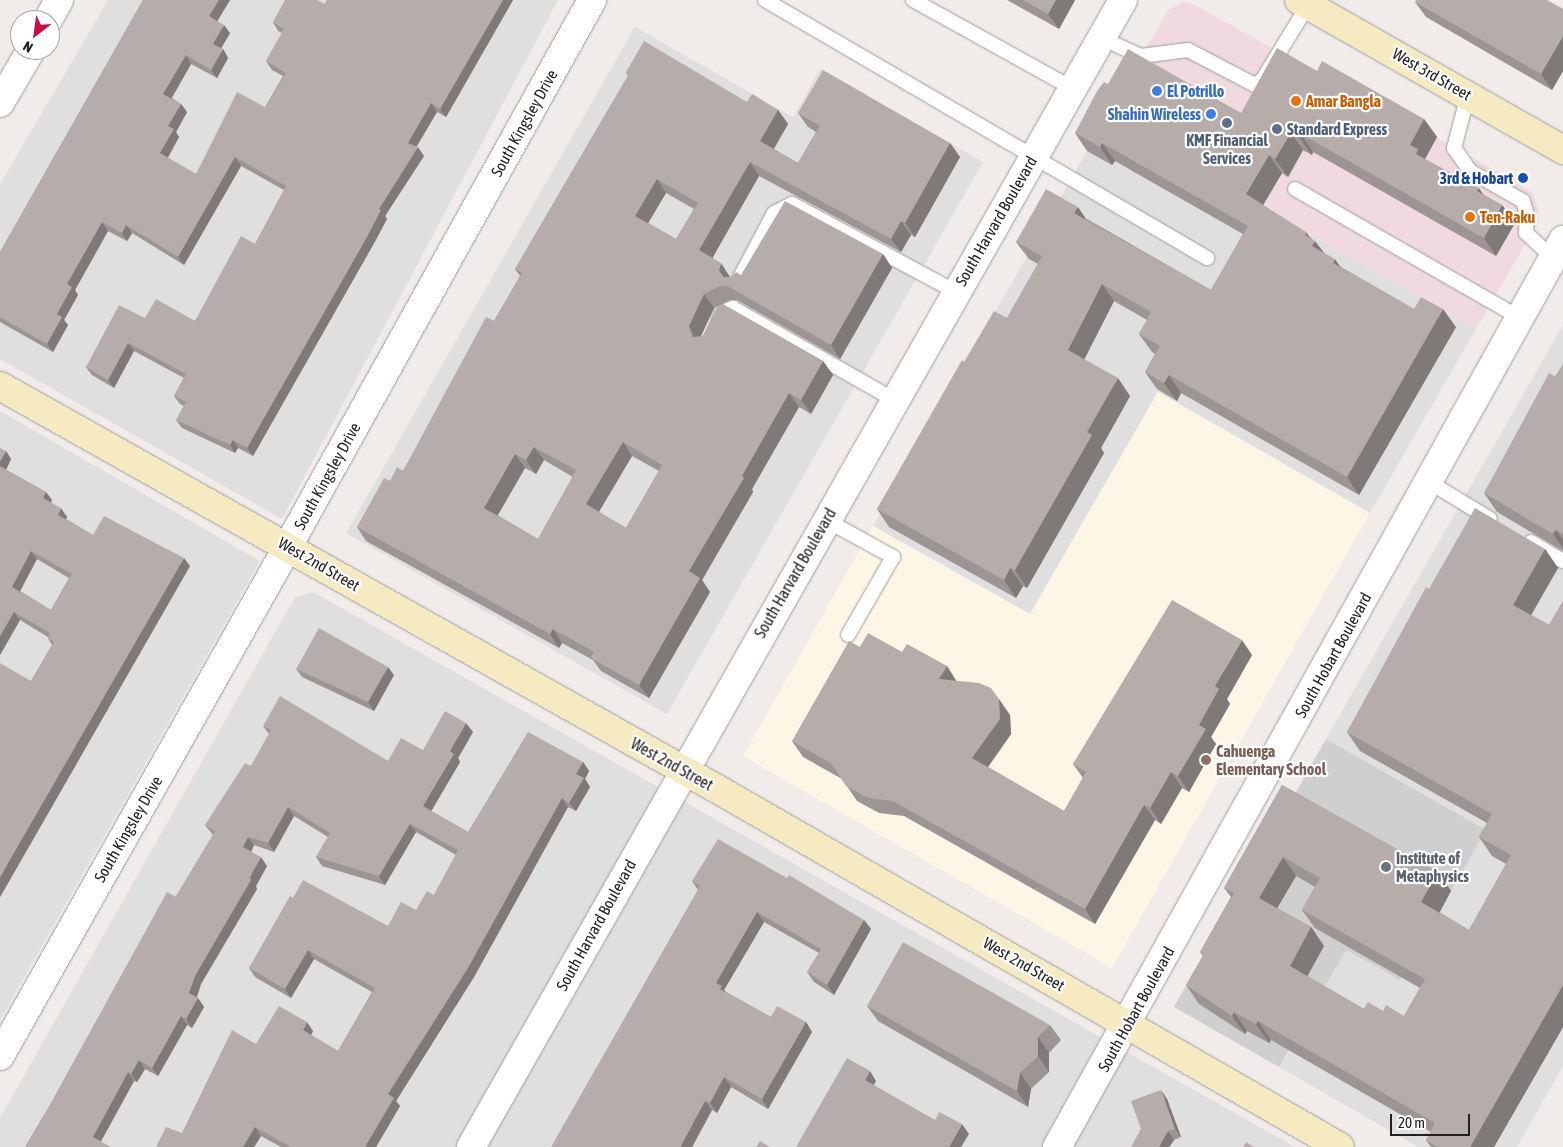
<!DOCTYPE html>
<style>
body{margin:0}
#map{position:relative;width:1563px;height:1147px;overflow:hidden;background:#f1ece9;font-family:"Asap Condensed",sans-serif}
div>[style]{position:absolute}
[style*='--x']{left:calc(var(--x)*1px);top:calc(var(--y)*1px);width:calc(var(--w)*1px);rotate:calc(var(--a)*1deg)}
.residential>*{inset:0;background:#dfdfdf}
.commercial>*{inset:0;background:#f0dadf}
.education>*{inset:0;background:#fdf6e6}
.religious>*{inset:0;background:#cfcfcf}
.roads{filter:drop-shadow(0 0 1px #9e9e9e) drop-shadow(0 0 1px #9e9e9e)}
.lane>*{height:14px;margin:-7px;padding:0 7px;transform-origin:7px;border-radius:7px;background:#fff}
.street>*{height:28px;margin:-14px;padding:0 14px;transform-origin:14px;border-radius:14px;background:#fff}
.secondary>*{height:28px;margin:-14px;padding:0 14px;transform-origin:14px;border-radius:14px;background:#f6eac2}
.wall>*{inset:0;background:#9d9593}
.shaded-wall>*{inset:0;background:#7f7978}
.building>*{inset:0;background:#b6adab}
.dots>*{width:14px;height:14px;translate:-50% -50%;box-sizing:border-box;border:2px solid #fff;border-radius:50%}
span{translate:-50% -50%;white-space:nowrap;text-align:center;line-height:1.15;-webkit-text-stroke:4.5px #fff;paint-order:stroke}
.street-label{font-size:16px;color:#212121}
.shop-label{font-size:16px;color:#366cbe;font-weight:700}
.left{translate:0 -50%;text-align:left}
.right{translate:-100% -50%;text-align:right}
.food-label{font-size:16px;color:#c56008;font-weight:700}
.service-label{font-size:16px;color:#4e5e75;font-weight:700}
.transit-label{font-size:16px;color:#164399;font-weight:700}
.education-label{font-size:16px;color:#785e54;font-weight:700}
.worship-label{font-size:16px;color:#5b616d;font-weight:700}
.north{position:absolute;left:10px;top:10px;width:50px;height:50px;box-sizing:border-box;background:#fff;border:1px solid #a6a6a6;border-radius:50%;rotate:210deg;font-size:14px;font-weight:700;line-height:20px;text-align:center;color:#212121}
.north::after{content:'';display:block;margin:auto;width:18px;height:22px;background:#c50e42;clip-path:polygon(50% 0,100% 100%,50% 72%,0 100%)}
.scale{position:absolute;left:1390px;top:1114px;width:80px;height:22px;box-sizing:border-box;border:2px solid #212121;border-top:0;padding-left:6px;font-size:15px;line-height:18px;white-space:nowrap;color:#212121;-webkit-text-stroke:4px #fff;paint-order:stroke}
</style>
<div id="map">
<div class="residential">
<i style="clip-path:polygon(108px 0,558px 0,282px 519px,0 359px,0 184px)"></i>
<i style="clip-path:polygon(635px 27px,793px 117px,820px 69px,983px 162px,667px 714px,346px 533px)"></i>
<i style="clip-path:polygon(1118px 97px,1274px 187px,1262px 207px,1476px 329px,1370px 513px,1158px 392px,1030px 614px,873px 526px)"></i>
<i style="clip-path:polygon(1563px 325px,1563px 1066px,1517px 1147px,1418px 1147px,1279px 1067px,1346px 950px,1400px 980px,1485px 830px,1326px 739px)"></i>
<i style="clip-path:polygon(0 411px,260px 561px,0 1020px)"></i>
<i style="clip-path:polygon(313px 592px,1295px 1147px,0 1147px,0 1118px,295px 597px)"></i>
</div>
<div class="commercial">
<i style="clip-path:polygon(1184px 2px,1193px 4px,1333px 82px,1335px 79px,1532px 192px,1539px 211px,1536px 226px,1476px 329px,1262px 207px,1273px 186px,1118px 97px,1169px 9px)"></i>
</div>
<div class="education">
<i style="clip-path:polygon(1158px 392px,1370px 513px,1112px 968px,743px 756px,873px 526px,1030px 614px)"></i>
</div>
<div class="religious">
<i style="clip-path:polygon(1326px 739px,1486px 830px,1400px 980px,1346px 950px,1279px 1067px,1174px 1007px)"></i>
</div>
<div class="roads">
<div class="lane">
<i style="--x:765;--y:0;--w:512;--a:30.27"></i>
<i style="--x:913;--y:0;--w:182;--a:29"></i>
<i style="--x:1101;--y:38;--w:44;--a:24.2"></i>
<i style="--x:1141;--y:56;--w:47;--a:-7.3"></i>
<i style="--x:1188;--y:50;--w:76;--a:27.6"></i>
<i style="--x:1255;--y:85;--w:10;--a:-37"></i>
<i style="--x:1263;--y:79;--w:87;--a:-58.7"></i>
<i style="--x:1468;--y:95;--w:55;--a:104.8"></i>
<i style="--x:1454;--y:148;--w:28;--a:55"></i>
<i style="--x:1470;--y:171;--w:61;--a:29.5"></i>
<i style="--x:1523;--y:201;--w:15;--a:74"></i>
<i style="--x:1527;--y:215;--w:18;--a:93"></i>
<i style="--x:1526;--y:233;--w:37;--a:43"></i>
<i style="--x:1295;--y:189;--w:259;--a:29.8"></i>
<i style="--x:737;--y:283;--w:79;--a:-62.1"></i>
<i style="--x:774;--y:213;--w:20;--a:-27"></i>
<i style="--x:792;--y:204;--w:186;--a:28.2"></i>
<i style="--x:719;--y:319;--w:8;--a:-67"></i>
<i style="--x:722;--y:312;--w:12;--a:-20"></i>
<i style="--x:733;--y:308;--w:185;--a:29.7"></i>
<i style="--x:1429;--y:482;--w:71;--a:31.2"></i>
<i style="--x:826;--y:520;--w:77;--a:28.9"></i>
<i style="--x:893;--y:557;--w:90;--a:120"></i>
<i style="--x:1531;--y:542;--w:37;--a:31"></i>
</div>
<div class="street">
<i style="--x:48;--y:20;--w:23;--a:-61"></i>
<i style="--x:0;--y:103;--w:61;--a:-59.7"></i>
<i style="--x:0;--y:1056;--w:555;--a:-60.52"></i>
<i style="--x:273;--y:573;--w:656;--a:-60.89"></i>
<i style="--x:471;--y:1147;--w:1319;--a:-60.38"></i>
<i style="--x:1057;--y:1147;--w:1039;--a:-60.84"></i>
</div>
<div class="secondary">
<i style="--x:1299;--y:0;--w:304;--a:29.6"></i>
<i style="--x:0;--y:386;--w:817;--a:29.33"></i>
<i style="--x:712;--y:786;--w:724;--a:29.89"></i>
</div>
</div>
<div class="wall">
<i style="clip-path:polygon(143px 0,230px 0,217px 21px,230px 33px,221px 48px,223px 49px,228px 58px,217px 78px,191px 64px,172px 98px,181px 104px,187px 112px,176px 132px,179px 137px,168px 158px,196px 174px,265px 107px,283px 76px,272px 70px,266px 61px,282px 33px,278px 31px,273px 22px,325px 4px,327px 0,513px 0,446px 117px,437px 112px,416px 147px,424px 156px,385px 216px,387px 219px,373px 245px,253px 456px,238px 448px,235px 453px,182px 428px,176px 420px,184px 406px,180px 404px,174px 396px,184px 378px,134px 351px,114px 388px,92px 375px,86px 367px,145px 318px,195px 321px,255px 244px,284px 190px,241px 166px,184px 265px,132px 233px,127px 241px,108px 231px,75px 290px,78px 295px,64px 320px,68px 325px,53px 352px,0 322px,0 252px)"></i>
<i style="clip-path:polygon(1007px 0,1075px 0,1059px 29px)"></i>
<i style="clip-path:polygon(1415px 2px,1563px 9px,1563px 71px,1552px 90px,1426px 17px)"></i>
<i style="clip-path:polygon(1317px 71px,1424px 119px,1437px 137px,1425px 159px,1484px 195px,1502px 205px,1515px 223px,1496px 256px,1313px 152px,1312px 155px,1303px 150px,1288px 177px,1282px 173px,1263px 205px,1311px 238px,1324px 253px,1341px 267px,1414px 309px,1456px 327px,1359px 495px,1181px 393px,1177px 401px,1157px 389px,1145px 372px,1155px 354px,1152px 352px,1139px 334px,1147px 320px,1114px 301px,1084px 359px,1130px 396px,1101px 448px,1104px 453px,1027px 588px,1023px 586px,1016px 598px,889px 527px,877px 509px,964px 362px,1007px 318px,1038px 264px,1029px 259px,1016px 242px,1087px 219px,1211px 290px,1243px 234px,1115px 161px,1112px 165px,1087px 151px,1075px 133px,1108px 84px,1241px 113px)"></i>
<i style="clip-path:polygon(evenodd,626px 72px,778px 110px,788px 124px,774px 149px,798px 163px,816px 132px,808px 127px,798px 113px,950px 143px,960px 157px,915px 237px,911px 235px,901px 252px,759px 176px,712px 258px,730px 277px,883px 254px,892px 268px,840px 359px,737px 300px,730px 300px,722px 304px,823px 361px,833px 375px,811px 414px,799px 407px,752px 489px,753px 492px,702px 580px,710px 592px,649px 698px,601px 671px,593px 660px,562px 643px,559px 648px,366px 541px,357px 527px,390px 481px,403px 471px,494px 321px,520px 276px,515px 269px,628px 76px,626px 72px,666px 193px,694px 209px,676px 239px,648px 223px,666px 193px,626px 72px,718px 306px,703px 336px,701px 336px,714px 308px,718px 306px,626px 72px,632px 456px,659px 471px,626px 528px,599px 512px,632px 456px,626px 72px,544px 460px,573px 477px,538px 539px,497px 515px,525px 468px,536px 474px,544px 460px)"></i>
<i style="clip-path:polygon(1563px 364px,1563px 551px,1497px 512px,1484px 493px)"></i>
<i style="clip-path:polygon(evenodd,6px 451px,11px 459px,6px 470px,46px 492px,52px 500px,51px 502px,67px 517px,66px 519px,93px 535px,190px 566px,0 897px,31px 681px,52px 645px,48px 638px,48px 637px,20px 620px,0 655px,6px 451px,37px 559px,69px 578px,51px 610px,20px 591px,37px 559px)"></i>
<i style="clip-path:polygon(evenodd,1545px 549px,1558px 568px,1531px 615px,1549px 625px,1563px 601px,1563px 1027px,1494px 1147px,1431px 1147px,1426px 1140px,1431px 1132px,1271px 1040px,1269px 1043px,1247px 1031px,1245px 1034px,1199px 1004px,1186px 985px,1203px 956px,1200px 952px,1231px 897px,1224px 888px,1282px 785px,1438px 872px,1451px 891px,1439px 912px,1469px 930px,1506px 864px,1492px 856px,1479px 837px,1487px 823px,1360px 751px,1347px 732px,1429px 589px,1545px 549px,1296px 876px,1315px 887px,1302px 910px,1315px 928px,1420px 988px,1404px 1016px,1383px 1011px,1364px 1009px,1307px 976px,1324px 946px,1311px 927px,1277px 908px,1296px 876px)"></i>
<i style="clip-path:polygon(860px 647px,902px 652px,947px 666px,956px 681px,1010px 715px,1011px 734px,988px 767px,1064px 811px,1083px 778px,1073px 764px,1252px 655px,1227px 699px,1230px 704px,1211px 737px,1216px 744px,1189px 792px,1182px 788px,1161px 824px,1155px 820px,1095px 924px,904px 816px,879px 813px,857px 801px,842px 779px,803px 757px,792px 741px)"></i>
<i style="clip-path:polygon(296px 669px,394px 675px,374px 711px,302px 677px)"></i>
<i style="clip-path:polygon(263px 726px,388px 761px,423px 750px,473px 732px,458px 758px,460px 762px,431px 811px,468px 832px,583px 762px,589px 771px,585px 779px,590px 787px,576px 811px,568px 807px,474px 977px,396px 1101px,400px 1106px,376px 1147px,281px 1147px,261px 1136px,254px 1147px,156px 1147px,182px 1133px,256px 1044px,313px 1031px,311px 1035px,338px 1051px,372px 992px,314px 959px,291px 998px,255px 977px,249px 968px,293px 898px,388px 926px,416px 910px,434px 895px,456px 855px,416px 832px,385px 885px,322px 866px,316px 857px,328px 837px,294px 816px,274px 852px,254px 845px,251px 852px,267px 866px,256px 886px,257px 889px,201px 984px,197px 997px,204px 1007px,192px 1028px,187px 1025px,158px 1076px,145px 1069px,137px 1082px,134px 1081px,101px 1141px,25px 1147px,213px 835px,205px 825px,251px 766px,269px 734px)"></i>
<i style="clip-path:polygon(787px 878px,864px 920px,871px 929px,834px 995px,814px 982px,807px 972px,819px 953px,764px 922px,724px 990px,726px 992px,771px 1017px,806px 1022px,812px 1032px,768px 1109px,731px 1087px,717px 1113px,712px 1110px,692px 1147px,698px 890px,692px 881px)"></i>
<i style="clip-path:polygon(867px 1006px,1050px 1025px,1061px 1040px,1049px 1053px,1049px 1072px,1031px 1089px,1028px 1107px,878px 1021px)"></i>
<i style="clip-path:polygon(1167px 1099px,1181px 1137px,1174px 1140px,1169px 1147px,1131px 1147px)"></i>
</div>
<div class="shaded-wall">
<i style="clip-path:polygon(219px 0,230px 0,215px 25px,209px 16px)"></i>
<i style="clip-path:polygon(503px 0,513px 0,446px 117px,440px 109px)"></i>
<i style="clip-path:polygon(1056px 0,1075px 0,1059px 29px,1048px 14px)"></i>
<i style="clip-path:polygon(224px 25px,230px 33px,219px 52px,213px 44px)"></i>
<i style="clip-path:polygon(1563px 36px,1563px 71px,1552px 90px,1541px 74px)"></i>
<i style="clip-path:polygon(223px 49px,228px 58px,217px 78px,211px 70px)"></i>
<i style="clip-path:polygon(186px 55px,191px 64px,169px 102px,163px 94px)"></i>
<i style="clip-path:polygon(431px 103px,437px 112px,414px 151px,408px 143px)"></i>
<i style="clip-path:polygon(181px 104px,187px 112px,176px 132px,179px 137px,165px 162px,160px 153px,168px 126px)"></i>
<i style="clip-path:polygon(778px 110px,788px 124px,770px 155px,760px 141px)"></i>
<i style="clip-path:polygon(1424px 119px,1437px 137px,1425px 159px,1428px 172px,1410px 145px)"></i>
<i style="clip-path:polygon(1291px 133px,1303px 150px,1288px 177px,1275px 159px)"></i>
<i style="clip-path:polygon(1301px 134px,1313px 152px,1312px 155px,1299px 137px)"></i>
<i style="clip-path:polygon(950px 143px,960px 157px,915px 237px,905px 223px)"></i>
<i style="clip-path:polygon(1102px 143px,1115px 161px,1112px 165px,1100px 147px)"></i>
<i style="clip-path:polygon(418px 147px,424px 156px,385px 216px,387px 219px,373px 245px,253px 456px,247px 448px,379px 209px)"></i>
<i style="clip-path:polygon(1269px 155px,1282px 173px,1259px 212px,1246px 194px)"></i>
<i style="clip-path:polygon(235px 157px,241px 166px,184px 265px,178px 257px)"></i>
<i style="clip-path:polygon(750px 162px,759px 176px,709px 264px,699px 250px)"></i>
<i style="clip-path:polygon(657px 179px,666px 193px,644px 230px,635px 216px)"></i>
<i style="clip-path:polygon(1479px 188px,1491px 206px,1477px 191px)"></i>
<i style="clip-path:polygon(1502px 205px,1515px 223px,1496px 256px,1484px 238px)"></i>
<i style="clip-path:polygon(1078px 207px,1090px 225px,1074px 213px)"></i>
<i style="clip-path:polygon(901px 221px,911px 235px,901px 252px,891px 239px)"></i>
<i style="clip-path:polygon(102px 222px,108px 231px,75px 290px,78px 295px,64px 320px,68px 325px,53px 352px,47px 344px,67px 284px)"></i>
<i style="clip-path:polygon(126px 225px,132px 233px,127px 241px,122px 233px)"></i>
<i style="clip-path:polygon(1306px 232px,1314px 243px,1315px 241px,1328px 258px,1312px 246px,1305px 235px)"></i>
<i style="clip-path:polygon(883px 254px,892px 268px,840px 359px,831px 345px)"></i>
<i style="clip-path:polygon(1335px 259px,1347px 277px,1333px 263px)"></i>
<i style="clip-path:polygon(721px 263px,730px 277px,728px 284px,733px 290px,719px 270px)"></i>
<i style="clip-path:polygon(1102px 284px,1114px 301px,1080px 368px,1068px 350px)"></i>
<i style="clip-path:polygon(704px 294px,714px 308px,699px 340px,693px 337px,689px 326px)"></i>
<i style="clip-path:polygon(1443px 309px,1456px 327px,1359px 495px,1347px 477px)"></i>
<i style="clip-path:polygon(128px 343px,134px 351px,114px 388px,108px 380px)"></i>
<i style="clip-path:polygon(823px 361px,833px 375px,811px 414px,801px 400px)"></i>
<i style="clip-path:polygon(1169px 375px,1181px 393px,1177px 401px,1164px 383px)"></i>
<i style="clip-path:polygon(1118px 378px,1130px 396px,1101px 448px,1104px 453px,1027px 588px,1015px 570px,1087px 432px)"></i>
<i style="clip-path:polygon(789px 393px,799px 407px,752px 489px,753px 492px,702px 580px,710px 592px,649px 698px,639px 685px,689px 571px,742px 476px)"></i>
<i style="clip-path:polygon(233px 440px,238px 448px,235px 453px,230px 445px)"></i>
<i style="clip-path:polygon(623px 442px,632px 456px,595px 518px,586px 504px)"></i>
<i style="clip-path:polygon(534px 447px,544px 460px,536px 474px,526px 460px)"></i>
<i style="clip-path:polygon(6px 451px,11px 459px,4px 474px,0 468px,0 461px)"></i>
<i style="clip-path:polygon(515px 454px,525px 468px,494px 522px,484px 508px)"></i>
<i style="clip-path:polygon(46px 492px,52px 500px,49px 506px,43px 498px)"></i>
<i style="clip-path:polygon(61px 508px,67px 517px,64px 523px,58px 515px)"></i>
<i style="clip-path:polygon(1556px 530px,1563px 540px,1563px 548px,1553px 534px)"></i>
<i style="clip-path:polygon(1545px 549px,1558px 568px,1526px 624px,1513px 605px)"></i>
<i style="clip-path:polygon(31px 551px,37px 559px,18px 595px,12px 587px)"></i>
<i style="clip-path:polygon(184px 558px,190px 566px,0 897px,0 877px)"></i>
<i style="clip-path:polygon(1010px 568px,1023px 586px,1016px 598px,1004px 580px)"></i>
<i style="clip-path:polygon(14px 612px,20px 620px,0 655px,0 636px)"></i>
<i style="clip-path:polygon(553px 629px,562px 643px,559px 648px,550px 634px)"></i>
<i style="clip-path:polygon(1242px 640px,1252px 655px,1227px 699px,1230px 704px,1211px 737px,1216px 744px,1189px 792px,1178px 776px,1215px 686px)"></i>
<i style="clip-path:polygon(947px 666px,957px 682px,939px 679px)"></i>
<i style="clip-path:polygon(388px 667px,394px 675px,374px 711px,368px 702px)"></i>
<i style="clip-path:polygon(999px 699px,1010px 715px,1011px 734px,983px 774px,972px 758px)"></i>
<i style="clip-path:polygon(466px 723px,473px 732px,458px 758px,460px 762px,429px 815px,423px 806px,450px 751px)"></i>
<i style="clip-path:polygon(583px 762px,589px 771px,585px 779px,590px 787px,576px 811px,569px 803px,576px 774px)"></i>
<i style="clip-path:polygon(1171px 772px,1182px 788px,1161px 824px,1150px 808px)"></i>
<i style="clip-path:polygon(562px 798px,568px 807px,474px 977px,396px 1101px,400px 1106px,376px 1147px,365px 1147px,388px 1094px)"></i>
<i style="clip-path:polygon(1144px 805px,1155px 820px,1095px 924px,1085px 909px)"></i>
<i style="clip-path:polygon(288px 807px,294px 816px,274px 852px,268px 843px)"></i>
<i style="clip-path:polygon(410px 824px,416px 832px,385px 885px,379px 876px)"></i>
<i style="clip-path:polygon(248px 837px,254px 845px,249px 856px,243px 847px)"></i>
<i style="clip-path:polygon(261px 857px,267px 866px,256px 886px,257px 889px,201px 984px,195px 1002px,189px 993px,195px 976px)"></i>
<i style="clip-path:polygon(1283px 857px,1296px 876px,1272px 917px,1259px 898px)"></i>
<i style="clip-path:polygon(1438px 872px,1451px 891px,1435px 921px,1421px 902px)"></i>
<i style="clip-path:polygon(757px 912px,764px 922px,724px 990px,729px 996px,727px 999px,716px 983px)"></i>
<i style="clip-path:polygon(864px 920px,871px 929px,834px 995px,827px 985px)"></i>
<i style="clip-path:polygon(1311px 927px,1324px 946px,1303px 984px,1290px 966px)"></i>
<i style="clip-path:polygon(308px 950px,314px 959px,291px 998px,285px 989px)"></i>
<i style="clip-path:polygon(1563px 985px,1563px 1027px,1494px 1147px,1470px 1147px)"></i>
<i style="clip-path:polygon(198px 998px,204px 1007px,192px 1028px,186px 1019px)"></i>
<i style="clip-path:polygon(1234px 1012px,1247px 1031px,1245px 1034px,1232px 1016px)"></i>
<i style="clip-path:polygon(181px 1016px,187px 1025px,158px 1076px,152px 1068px)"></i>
<i style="clip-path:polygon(1258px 1021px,1271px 1040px,1269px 1043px,1256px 1024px)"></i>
<i style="clip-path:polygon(307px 1022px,313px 1031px,309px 1039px,303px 1030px)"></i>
<i style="clip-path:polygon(806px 1022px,812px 1032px,768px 1109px,762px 1099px)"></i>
<i style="clip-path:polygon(1038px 1037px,1049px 1053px,1049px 1072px,1038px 1056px)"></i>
<i style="clip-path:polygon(139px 1060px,145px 1069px,137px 1082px,131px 1074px)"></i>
<i style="clip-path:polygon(870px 1071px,876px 1081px,871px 1090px,865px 1080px)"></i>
<i style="clip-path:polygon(128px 1072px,134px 1081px,99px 1145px,93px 1137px)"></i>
<i style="clip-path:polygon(1020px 1073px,1031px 1089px,1028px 1107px,1017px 1091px)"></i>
<i style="clip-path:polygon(724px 1077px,731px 1087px,717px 1113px,710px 1103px)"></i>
<i style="clip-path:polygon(1161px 1090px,1167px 1099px,1181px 1137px,1175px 1129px)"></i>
<i style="clip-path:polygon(705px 1101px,712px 1110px,692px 1147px,680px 1147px)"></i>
<i style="clip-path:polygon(962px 1124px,969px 1134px,961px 1147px,949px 1147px)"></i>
<i style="clip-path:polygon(255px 1127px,261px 1136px,254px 1147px,243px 1147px)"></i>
<i style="clip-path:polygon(1168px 1131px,1174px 1140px,1169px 1147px,1159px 1147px)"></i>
</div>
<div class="building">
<i style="clip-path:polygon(143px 0,219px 0,209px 16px,224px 25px,213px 44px,223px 49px,211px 70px,186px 55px,163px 94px,181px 104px,168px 126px,174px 129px,160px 153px,196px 174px,237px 92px,265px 107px,286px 73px,266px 61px,284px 29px,273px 22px,285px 0,317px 0,325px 4px,327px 0,503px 0,440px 109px,431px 103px,408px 143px,418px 147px,379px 209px,381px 210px,367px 237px,247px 448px,233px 440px,230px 445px,176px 420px,186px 402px,174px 396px,186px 374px,128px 343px,108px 380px,86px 367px,119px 305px,145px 318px,156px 299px,195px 321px,241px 236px,255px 244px,286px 186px,235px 157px,178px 257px,126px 225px,122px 233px,102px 222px,67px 284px,72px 287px,57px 314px,62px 317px,47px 344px,0 317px,0 252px)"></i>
<i style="clip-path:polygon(1023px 0,1056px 0,1048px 14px)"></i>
<i style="clip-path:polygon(1416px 0,1547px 0,1563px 9px,1563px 36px,1541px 74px,1415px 2px)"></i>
<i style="clip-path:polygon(evenodd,644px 41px,747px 102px,752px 94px,778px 110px,760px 141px,798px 163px,820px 126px,798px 113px,823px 70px,950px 143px,905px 223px,901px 221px,891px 239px,750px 162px,699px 250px,721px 263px,719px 270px,723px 277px,732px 277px,736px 272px,741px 275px,785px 201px,883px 254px,831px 345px,727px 286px,720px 286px,704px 294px,689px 326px,693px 337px,703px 336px,719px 305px,723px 304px,823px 361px,801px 400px,789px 393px,742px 476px,744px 478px,689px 571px,700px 578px,639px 685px,591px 658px,594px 652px,553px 629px,550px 634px,357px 527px,384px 478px,390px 481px,397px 467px,403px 471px,486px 317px,494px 321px,522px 273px,515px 269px,629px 74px,626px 72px,644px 41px,657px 179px,698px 203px,676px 239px,635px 216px,657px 179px,644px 41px,623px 442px,662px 465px,626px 528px,586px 504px,623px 442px,644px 41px,534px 447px,576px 470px,538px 539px,484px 508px,515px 454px,526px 460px,534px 447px)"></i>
<i style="clip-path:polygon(1277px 48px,1317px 71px,1322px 61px,1424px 119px,1410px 145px,1418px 149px,1416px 154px,1479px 188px,1477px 191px,1502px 205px,1484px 238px,1301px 134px,1299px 137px,1291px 133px,1275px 159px,1269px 155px,1246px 194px,1306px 232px,1305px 235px,1315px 241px,1312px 246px,1335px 259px,1333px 263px,1414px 309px,1421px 297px,1443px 309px,1347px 477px,1169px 375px,1164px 383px,1145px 372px,1160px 346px,1139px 334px,1151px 312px,1102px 284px,1068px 350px,1118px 378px,1087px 432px,1092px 435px,1015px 570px,1010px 568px,1004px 580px,877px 509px,962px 360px,964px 362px,994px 311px,1007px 318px,1042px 256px,1016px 242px,1046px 189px,1078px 207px,1074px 213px,1211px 290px,1248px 226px,1102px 143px,1100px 147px,1075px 133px,1097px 91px,1104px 82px,1108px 84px,1128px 49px,1241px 113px)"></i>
<i style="clip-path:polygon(1563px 364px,1563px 534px,1556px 530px,1553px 534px,1484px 493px,1549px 373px,1556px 377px)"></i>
<i style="clip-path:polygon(0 448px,6px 451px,0 461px)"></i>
<i style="clip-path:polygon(evenodd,0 466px,46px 492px,43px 498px,61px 508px,58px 515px,93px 535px,104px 516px,184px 558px,0 877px,0 663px,31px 681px,54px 642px,48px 638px,50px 633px,14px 612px,0 636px,0 466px,31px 551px,72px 574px,51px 610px,12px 587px,31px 551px)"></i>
<i style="clip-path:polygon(evenodd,1475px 508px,1545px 549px,1513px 605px,1549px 625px,1563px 601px,1563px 985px,1470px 1147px,1438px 1147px,1426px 1140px,1435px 1123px,1258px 1021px,1256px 1024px,1234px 1012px,1232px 1016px,1186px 985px,1204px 954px,1200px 952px,1234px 893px,1224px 888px,1282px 785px,1438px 872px,1421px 902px,1469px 930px,1511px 855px,1479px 837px,1492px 814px,1347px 732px,1426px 587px,1429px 589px,1475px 508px,1283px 857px,1320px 878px,1302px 910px,1425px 979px,1404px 1016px,1386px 1005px,1383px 1011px,1368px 1002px,1364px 1009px,1290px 966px,1311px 927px,1259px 898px,1283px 857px)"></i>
<i style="clip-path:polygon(1172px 600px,1242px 640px,1215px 686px,1219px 689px,1199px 725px,1206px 729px,1178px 776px,1171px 772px,1150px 808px,1144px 805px,1085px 909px,893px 801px,868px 798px,846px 786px,832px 764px,792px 741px,849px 641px,860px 647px,868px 633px,902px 652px,907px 644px,947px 666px,939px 679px,979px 683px,991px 688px,999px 699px,1000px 719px,972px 758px,1064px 811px,1086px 772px,1073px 764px)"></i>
<i style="clip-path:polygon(319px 628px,388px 667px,368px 702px,296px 669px)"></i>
<i style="clip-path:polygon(280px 696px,388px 761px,401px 738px,423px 750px,445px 711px,466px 723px,450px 751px,454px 754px,423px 806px,468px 832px,528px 732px,583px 762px,576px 774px,584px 778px,569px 803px,562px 798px,468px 968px,388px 1094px,394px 1098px,365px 1147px,291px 1147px,255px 1127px,243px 1147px,156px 1147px,166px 1127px,182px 1133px,232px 1030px,256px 1044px,279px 1006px,307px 1022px,303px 1030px,338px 1051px,375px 988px,308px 950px,285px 989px,249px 968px,290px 896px,293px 898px,303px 880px,388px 926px,401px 902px,416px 910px,427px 891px,434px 895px,458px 850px,410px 824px,379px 876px,316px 857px,330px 833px,288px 807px,268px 843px,248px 837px,243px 847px,261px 857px,250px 877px,251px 880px,195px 976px,189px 993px,198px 998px,186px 1019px,181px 1016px,152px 1068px,139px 1060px,131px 1074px,128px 1072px,93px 1137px,111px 1147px,25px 1147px,52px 1101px,167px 892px,176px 897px,215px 831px,205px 825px,245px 763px,251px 766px,271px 730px,263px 726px)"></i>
<i style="clip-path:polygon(718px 839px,787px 878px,789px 875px,864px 920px,827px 985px,807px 972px,821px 949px,757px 912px,716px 983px,722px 986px,720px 989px,771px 1017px,777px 1006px,806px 1022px,762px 1099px,724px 1077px,710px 1103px,705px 1101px,680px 1147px,551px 1147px,700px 886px,692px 881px)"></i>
<i style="clip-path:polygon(903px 942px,1050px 1025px,1038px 1037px,1038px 1056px,1020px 1073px,1017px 1091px,867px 1006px)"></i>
<i style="clip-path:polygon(847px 1058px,870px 1071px,865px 1080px,935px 1120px,939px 1112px,962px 1124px,949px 1147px,796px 1147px)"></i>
<i style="clip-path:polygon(1161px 1090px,1175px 1129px,1168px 1131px,1159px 1147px,1131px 1147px,1141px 1129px,1131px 1101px)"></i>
<i style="clip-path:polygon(760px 1141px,770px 1147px,756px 1147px)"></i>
<i style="clip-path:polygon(1246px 1142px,1254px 1147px,1243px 1147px)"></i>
</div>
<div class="dots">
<i style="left:1157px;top:91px;background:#3f7fe0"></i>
<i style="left:1296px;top:101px;background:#e8710a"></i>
<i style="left:1211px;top:114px;background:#3f7fe0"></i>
<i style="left:1227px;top:123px;background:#5c6f8a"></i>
<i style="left:1277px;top:129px;background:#5c6f8a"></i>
<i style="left:1523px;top:178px;background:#1a4fb4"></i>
<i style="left:1470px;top:217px;background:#e8710a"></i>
<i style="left:1206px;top:760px;background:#8d6e63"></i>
<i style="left:1386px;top:867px;background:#6b7280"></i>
</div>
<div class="street-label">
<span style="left:1432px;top:74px;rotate:30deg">West 3rd Street</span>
<span style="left:524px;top:123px;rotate:-61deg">South Kingsley Drive</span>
<span style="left:996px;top:221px;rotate:-60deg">South Harvard Boulevard</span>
<span style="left:327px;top:476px;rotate:-61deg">South Kingsley Drive</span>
<span style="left:319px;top:564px;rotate:30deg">West 2nd Street</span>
<span style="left:795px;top:573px;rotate:-60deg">South Harvard Boulevard</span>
<span style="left:1333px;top:655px;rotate:-61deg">South Hobart Boulevard</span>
<span style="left:672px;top:764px;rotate:29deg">West 2nd Street</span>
<span style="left:128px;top:829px;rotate:-60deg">South Kingsley Drive</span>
<span style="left:596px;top:925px;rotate:-61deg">South Harvard Boulevard</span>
<span style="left:1024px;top:964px;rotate:30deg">West 2nd Street</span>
<span style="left:1136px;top:1009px;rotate:-61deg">South Hobart Boulevard</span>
</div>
<div class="shop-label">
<span class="left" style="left:1167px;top:91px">El Potrillo</span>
<span class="right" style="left:1201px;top:114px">Shahin Wireless</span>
</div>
<div class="food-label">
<span class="left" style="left:1306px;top:101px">Amar Bangla</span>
<span class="left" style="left:1480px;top:217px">Ten-Raku</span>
</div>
<div class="service-label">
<span class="left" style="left:1287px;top:129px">Standard Express</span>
<span style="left:1227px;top:149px">KMF Financial<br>Services</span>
</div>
<div class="transit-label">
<span class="right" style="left:1513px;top:178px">3rd &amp; Hobart</span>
</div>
<div class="education-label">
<span class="left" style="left:1216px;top:760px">Cahuenga<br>Elementary School</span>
</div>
<div class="worship-label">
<span class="left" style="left:1396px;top:867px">Institute of<br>Metaphysics</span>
</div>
<div class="north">N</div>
<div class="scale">20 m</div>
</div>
